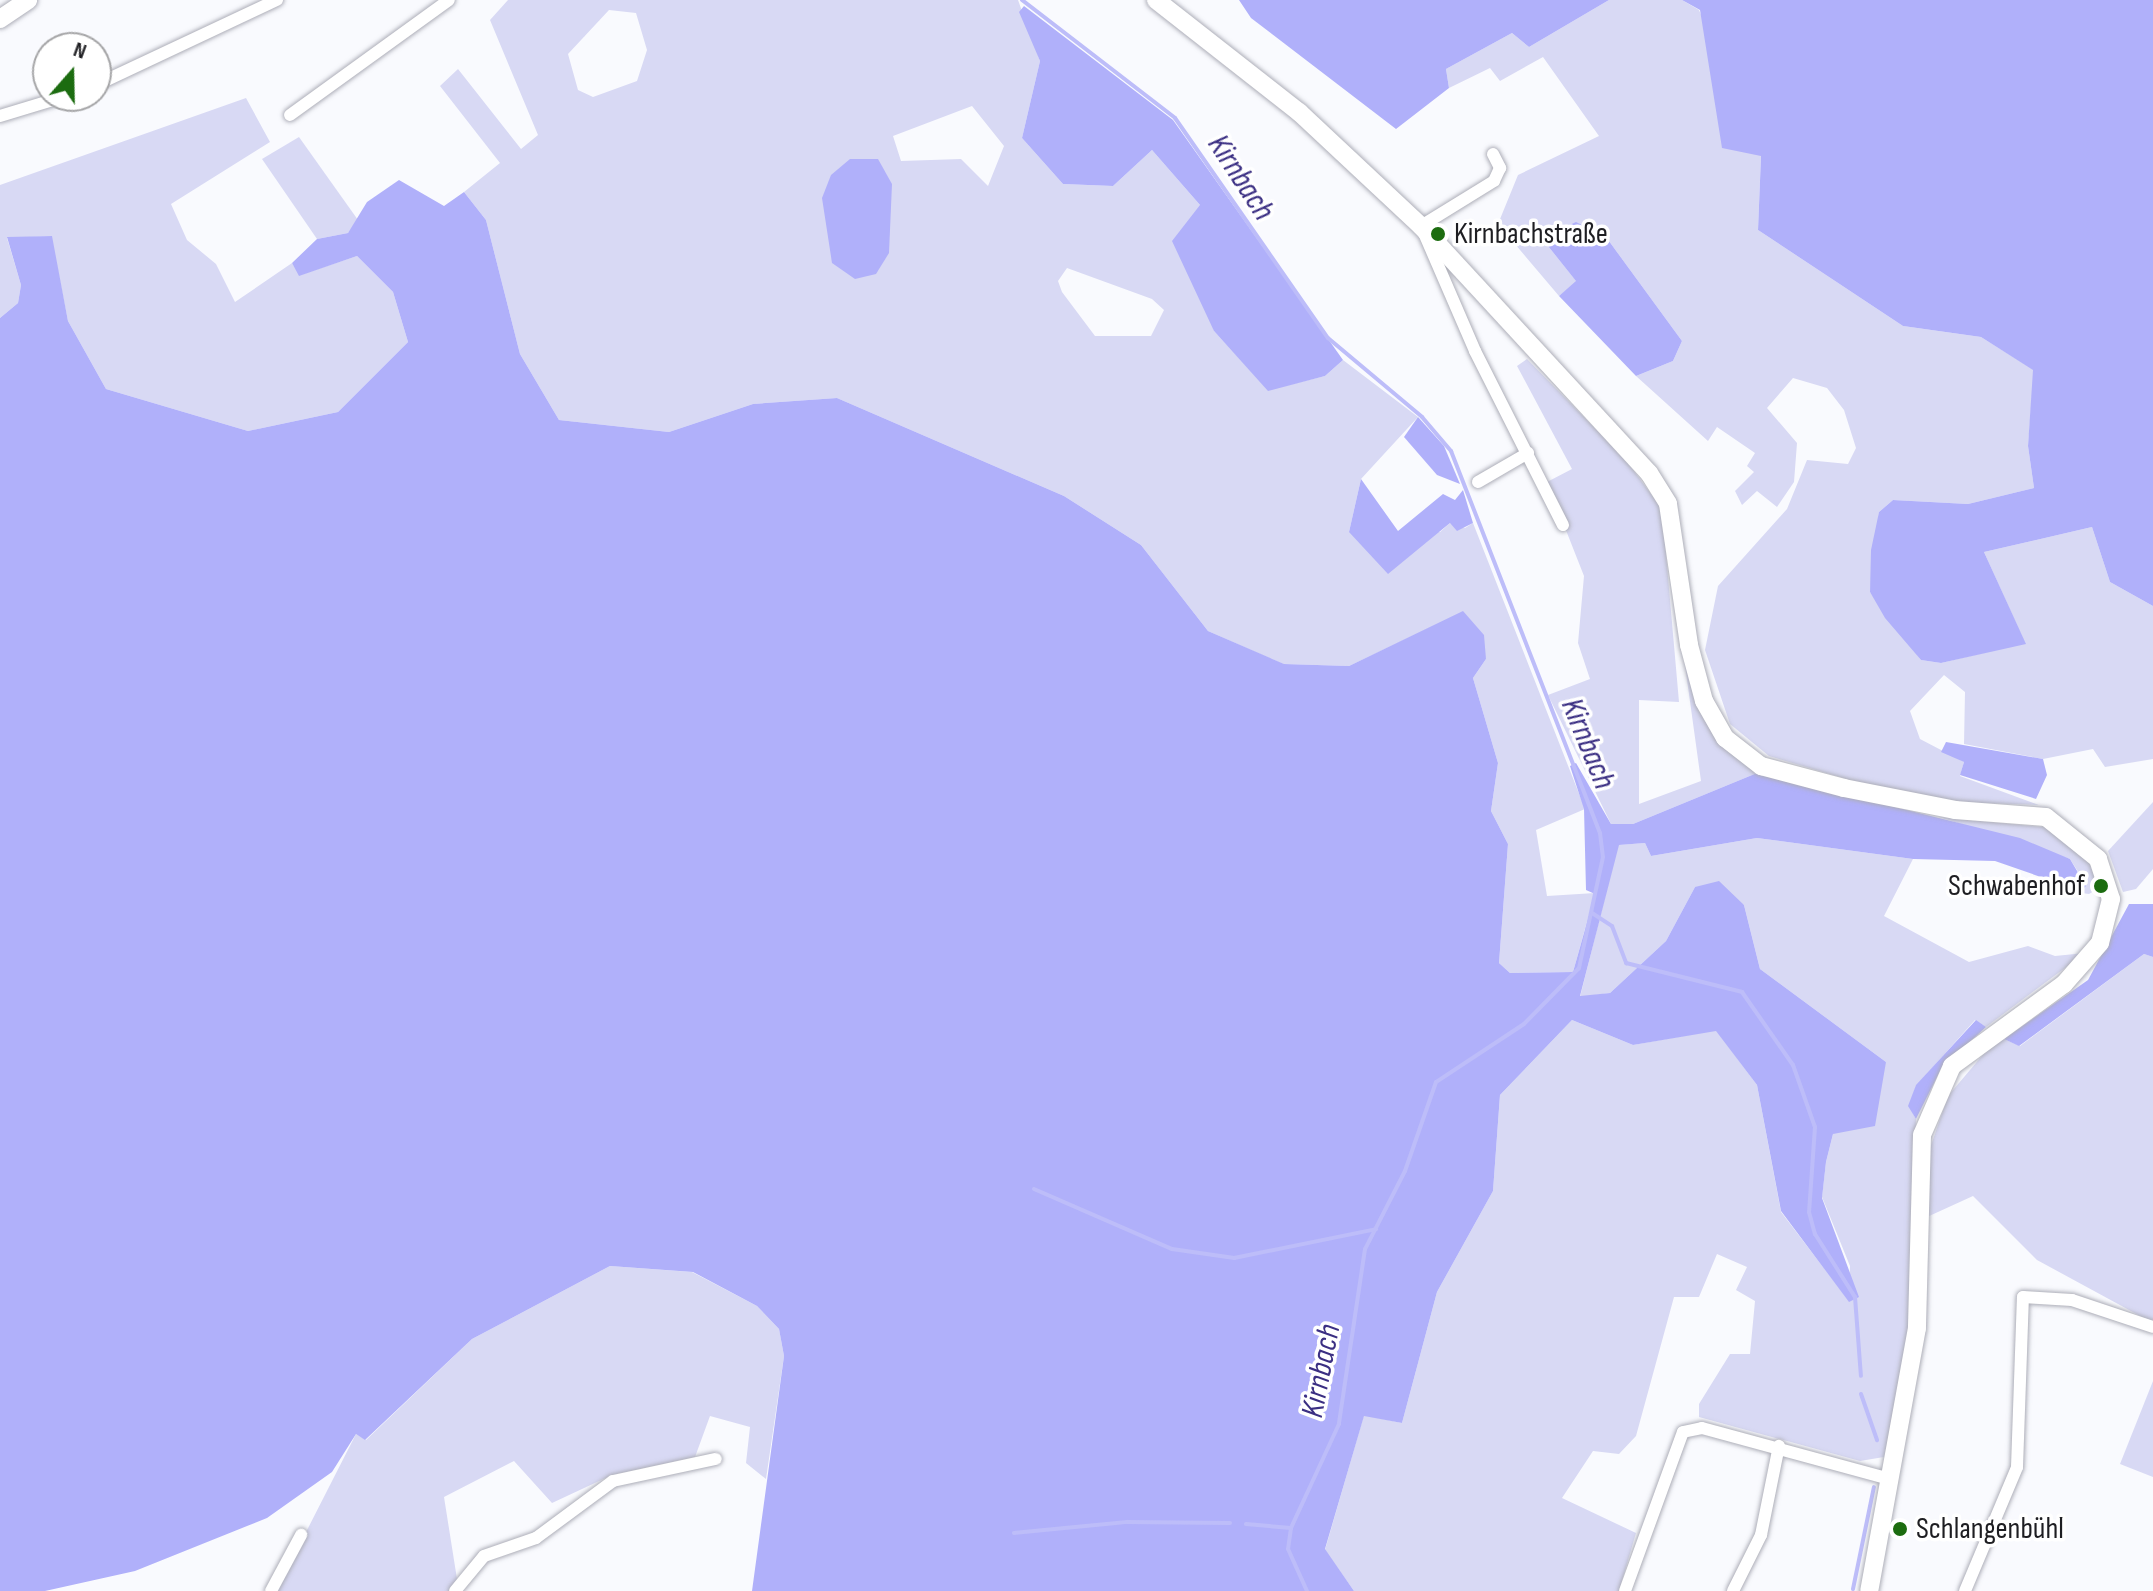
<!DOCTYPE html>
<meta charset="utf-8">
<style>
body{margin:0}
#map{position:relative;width:2153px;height:1591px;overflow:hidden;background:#f9fafe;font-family:"Sofia Sans Condensed",sans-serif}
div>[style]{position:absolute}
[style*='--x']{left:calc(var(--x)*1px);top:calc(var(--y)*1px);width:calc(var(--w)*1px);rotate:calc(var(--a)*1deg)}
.green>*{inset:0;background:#d8d9f4}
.forest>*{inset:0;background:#b0b0fa}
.stream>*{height:4px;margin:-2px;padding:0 2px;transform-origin:2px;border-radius:2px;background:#bdbdf9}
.roads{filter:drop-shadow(0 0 2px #adaeb8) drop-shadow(0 0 2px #adaeb8)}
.street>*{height:12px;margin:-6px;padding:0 6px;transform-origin:6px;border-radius:6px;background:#fff}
.secondary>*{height:18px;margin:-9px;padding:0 9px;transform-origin:9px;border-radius:9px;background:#fff}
.dots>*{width:22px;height:22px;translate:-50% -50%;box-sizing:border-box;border:4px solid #fff;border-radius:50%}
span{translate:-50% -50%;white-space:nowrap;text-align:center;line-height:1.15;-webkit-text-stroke:7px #fff;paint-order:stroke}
.poi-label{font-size:30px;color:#1e1e22}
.left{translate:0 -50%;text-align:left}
.right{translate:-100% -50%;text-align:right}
.water-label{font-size:32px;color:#3b2f83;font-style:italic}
.north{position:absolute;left:32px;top:32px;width:80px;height:80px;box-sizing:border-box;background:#fff;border:2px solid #a5a5a7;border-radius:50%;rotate:20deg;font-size:22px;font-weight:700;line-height:32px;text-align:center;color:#1e1e22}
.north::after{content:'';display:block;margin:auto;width:28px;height:36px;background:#1c6c10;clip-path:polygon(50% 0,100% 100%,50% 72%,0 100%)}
</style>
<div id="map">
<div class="green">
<i style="clip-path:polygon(evenodd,508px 0,1018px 0,1040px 61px,1022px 138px,1063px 184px,1113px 186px,1152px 150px,1200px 205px,1214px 331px,1268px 390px,1325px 376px,1343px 360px,1418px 417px,1361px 479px,1349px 532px,1440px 532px,1450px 523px,1465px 528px,1473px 523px,1585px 809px,1536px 830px,1547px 896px,1595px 893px,1573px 972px,1510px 973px,1499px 963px,1508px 844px,1491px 811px,1498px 763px,1473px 678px,1486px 659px,1463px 612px,1349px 666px,1283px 664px,1208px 631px,1141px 545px,1064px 496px,837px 398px,753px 404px,669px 432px,559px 420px,520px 354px,486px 220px,464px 192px,500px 163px,440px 86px,458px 69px,521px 149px,538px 135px,490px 20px,508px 0,609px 10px,636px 13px,647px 50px,637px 81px,593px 97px,578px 90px,568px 54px,609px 10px,508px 0,972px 106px,1004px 146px,988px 186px,961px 159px,901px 161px,893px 136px,972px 106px,508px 0,1067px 268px,1152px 299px,1164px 310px,1151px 336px,1095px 336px,1062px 292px,1058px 281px,1067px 268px)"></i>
<i style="clip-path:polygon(1609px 0,1682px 0,1699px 10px,1761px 155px,1758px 230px,1903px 326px,1981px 337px,2034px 370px,2028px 446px,2034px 488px,1968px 504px,1893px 500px,1879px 512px,1870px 592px,1921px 660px,1941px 663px,2025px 643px,1984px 552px,2092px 527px,2110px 582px,2153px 606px,2153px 759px,2105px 767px,2093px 749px,2043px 759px,1964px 744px,1965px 692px,1944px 675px,1910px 711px,1920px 739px,1964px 762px,1960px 776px,2039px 805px,1953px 802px,1877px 788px,1769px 756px,1730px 724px,1705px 650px,1718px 586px,1787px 509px,1807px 460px,1848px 464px,1856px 448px,1844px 410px,1827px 388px,1793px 378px,1767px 408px,1797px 443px,1794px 482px,1777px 507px,1757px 491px,1742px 505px,1735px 491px,1754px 472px,1747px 466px,1755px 453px,1717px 427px,1708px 441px,1636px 376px,1673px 361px,1682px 341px,1606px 237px,1548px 246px,1577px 282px,1559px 296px,1498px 224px,1518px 175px,1599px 136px,1543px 57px,1500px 81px,1490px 68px,1449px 88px,1446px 69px,1512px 33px,1529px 47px)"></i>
<i style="clip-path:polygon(246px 98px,270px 142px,171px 204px,187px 240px,216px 264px,235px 302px,292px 263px,300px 275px,357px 256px,393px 292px,408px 342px,338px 412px,248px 431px,106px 389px,68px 321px,51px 236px,7px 238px,21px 285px,18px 303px,0 318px,0 185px)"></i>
<i style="clip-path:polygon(299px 137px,358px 220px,348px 233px,317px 239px,262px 159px)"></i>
<i style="clip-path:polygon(1527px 359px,1625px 459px,1662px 509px,1679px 702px,1639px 700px,1639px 804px,1701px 781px,1684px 658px,1723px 746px,1757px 773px,1633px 824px,1611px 824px,1548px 695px,1590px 679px,1578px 643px,1584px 576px,1547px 482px,1572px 469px,1517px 366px)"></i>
<i style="clip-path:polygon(2153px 802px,2153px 869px,2136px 889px,2123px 892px,2108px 851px)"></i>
<i style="clip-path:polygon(1939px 817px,2053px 828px,2086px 855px,2099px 888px,2089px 894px,2074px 892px,2084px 881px,2070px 859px)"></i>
<i style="clip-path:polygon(1757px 838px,1913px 859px,1884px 916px,1969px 962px,2028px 946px,2055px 956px,2085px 953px,1986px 1027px,1975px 1020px,1916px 1086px,1909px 1106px,1916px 1119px,1909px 1342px,1884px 1457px,1860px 1461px,1699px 1417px,1699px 1404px,1730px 1354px,1750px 1354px,1755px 1301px,1736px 1290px,1747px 1267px,1717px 1254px,1699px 1297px,1674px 1297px,1636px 1436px,1619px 1454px,1593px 1451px,1562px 1498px,1636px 1533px,1619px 1591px,1354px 1591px,1325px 1550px,1364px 1415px,1402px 1423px,1437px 1292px,1493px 1191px,1500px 1095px,1572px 1020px,1633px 1045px,1716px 1030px,1757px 1085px,1781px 1212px,1849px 1301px,1850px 1266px,1822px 1197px,1826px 1162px,1833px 1134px,1886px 1062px,1760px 969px,1744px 905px,1695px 887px,1666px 941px,1610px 993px,1580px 997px,1618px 845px,1645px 843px,1651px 856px)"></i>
<i style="clip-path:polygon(2144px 954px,2153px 957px,2153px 1323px,2037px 1260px,1973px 1196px,1927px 1217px,1926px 1160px,1948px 1096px,1992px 1044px,2004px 1039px,2020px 1046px)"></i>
<i style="clip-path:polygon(610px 1266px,692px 1272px,757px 1306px,779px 1329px,784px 1356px,766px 1479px,746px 1463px,750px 1427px,710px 1416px,695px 1457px,612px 1475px,552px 1503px,514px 1461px,444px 1497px,457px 1579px,449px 1591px,276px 1591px,356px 1434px,366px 1440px,472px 1339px)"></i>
<i style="clip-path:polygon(2153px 1381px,2153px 1477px,2120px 1464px)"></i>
</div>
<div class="forest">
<i style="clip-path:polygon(1239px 0,1609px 0,1529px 47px,1512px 33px,1446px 69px,1449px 88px,1396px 129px,1251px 18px)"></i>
<i style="clip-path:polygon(1682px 0,2153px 0,2153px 606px,2110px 582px,2092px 527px,1984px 552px,2026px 644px,1941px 663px,1921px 660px,1885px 618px,1870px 592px,1871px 550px,1879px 512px,1893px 500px,1968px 504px,2034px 488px,2028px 446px,2033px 370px,1981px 337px,1903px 326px,1758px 230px,1761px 156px,1722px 148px,1700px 10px)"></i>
<i style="clip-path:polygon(1024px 6px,1173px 120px,1343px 360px,1325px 376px,1268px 391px,1214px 331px,1172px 241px,1200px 205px,1152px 150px,1113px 186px,1063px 184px,1022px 138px,1040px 61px,1019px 12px)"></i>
<i style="clip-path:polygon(850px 159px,878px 159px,892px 184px,889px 253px,876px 274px,855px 279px,832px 263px,822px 198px,831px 175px)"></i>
<i style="clip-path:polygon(399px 180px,444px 206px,464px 192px,486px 220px,520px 354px,559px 420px,669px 432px,753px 404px,837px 398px,1064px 496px,1141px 545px,1208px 631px,1284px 664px,1349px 666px,1463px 611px,1484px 635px,1486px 659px,1473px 678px,1498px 763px,1491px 811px,1508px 844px,1499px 963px,1510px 973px,1573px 972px,1595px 894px,1586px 890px,1584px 809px,1570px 766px,1576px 763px,1611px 824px,1633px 824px,1757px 773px,2020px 838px,2070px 859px,2086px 886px,2081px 891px,1995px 861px,1913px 859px,1757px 838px,1651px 856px,1645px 843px,1619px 845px,1580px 996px,1610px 993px,1666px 941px,1695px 887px,1719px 881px,1744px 905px,1760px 969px,1886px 1062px,1875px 1126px,1833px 1134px,1826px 1162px,1822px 1198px,1859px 1297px,1849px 1302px,1781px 1211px,1757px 1085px,1716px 1031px,1633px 1045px,1572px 1020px,1500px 1095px,1493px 1191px,1437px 1292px,1402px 1423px,1364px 1416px,1325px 1549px,1354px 1591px,752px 1591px,784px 1356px,779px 1329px,757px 1306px,693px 1272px,610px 1266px,472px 1339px,365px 1440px,356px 1434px,332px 1472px,267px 1518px,135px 1571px,45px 1591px,0 1591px,0 318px,18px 303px,21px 285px,7px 237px,52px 236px,68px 321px,106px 389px,248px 431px,338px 412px,408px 342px,393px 292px,357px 256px,299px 276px,292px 263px,317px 239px,348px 233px,367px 202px)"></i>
<i style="clip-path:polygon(1576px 222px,1606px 237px,1682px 341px,1673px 361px,1636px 376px,1559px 296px,1576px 281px,1548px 246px,1548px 235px)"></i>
<i style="clip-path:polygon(1418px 417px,1444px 446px,1460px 484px,1437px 475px,1404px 437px)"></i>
<i style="clip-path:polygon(1361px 479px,1398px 531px,1443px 494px,1455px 500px,1463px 490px,1473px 523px,1457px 531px,1450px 523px,1388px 574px,1349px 532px)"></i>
<i style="clip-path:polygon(1946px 742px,2043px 759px,2047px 775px,2036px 799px,1960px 775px,1964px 762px,1941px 752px)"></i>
<i style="clip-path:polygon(2129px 904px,2153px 904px,2153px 957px,2144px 954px,2019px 1046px,2004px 1039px,2088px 980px)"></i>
<i style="clip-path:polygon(1976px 1020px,1986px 1027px,1942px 1067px,1916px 1119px,1908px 1106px,1916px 1085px)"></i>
</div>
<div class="stream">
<i style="--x:1022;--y:0;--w:193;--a:37.6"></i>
<i style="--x:1175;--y:118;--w:268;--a:55.2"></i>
<i style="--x:1328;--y:338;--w:123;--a:40"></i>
<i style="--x:1422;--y:417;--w:45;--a:49.5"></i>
<i style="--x:1451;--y:451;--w:410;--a:68.7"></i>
<i style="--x:1600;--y:833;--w:24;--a:83"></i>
<i style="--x:1603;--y:857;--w:114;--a:102.2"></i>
<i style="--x:1579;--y:968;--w:78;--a:134.5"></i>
<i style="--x:1524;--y:1024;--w:105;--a:146.6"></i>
<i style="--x:1436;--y:1082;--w:94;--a:109.2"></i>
<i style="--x:1405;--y:1171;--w:88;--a:117.1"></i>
<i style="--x:1365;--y:1249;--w:177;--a:98.5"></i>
<i style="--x:1339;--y:1424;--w:115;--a:114.8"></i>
<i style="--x:1291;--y:1528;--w:21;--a:98"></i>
<i style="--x:1288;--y:1549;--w:46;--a:65.7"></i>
<i style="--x:1592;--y:913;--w:24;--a:33"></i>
<i style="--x:1612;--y:926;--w:40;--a:69"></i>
<i style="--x:1626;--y:963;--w:120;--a:14"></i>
<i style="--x:1742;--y:992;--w:89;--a:55.1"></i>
<i style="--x:1793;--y:1065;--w:66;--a:70.5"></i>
<i style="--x:1815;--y:1127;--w:85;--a:94"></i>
<i style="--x:1809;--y:1212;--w:23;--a:75"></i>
<i style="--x:1815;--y:1234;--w:75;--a:57.6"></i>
<i style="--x:1855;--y:1297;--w:79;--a:85.7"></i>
<i style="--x:1034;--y:1189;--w:150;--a:23.5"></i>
<i style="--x:1172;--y:1249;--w:63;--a:8.3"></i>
<i style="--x:1234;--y:1258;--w:145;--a:-11.5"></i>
<i style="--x:1861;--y:1394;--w:49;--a:70.8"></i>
<i style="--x:1246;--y:1524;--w:45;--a:5.1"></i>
<i style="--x:1014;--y:1533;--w:114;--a:-5.6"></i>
<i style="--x:1127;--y:1522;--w:103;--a:0.6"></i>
<i style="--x:1853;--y:1589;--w:104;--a:-78.4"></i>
</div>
<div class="roads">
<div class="street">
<i style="--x:96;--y:85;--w:200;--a:-25.2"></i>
<i style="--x:290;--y:115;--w:196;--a:-35.9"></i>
<i style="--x:0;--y:116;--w:69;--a:-16.9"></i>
<i style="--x:1493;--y:154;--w:16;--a:63"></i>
<i style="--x:1500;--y:168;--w:14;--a:115"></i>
<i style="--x:1494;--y:181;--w:86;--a:148.3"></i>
<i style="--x:1421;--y:226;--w:136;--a:66.6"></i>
<i style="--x:1475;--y:351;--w:195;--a:63.2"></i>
<i style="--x:1478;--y:482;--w:58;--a:-30.1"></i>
<i style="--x:271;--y:1591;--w:64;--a:-61.8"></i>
<i style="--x:455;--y:1591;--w:45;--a:-50.4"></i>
<i style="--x:484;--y:1556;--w:55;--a:-19.1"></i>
<i style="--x:536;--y:1538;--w:96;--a:-36.5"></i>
<i style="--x:613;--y:1481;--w:105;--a:-12.1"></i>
<i style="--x:1625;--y:1591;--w:169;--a:-70"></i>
<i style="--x:1683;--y:1432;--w:19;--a:-12"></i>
<i style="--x:1702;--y:1428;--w:195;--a:15.2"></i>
<i style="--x:1733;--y:1591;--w:63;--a:-63.4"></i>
<i style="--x:1761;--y:1535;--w:91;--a:-78.6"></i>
<i style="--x:1965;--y:1591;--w:134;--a:-67.2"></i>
<i style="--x:2017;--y:1467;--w:170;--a:-88"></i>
<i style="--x:2023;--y:1297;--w:49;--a:3.5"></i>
<i style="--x:2072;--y:1300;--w:85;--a:18.4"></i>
</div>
<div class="secondary">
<i style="--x:1156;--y:0;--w:182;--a:38.1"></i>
<i style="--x:1299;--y:112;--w:167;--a:43.1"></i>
<i style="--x:1421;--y:226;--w:336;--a:47.3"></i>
<i style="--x:1649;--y:473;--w:36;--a:58"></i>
<i style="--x:1668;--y:504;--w:143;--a:81.5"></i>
<i style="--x:1689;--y:645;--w:58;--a:75"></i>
<i style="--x:1704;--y:701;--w:43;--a:60.4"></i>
<i style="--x:1725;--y:738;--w:46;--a:37.9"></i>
<i style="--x:1761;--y:766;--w:86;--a:14.8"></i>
<i style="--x:1844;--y:788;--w:113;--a:11.2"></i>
<i style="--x:1955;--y:810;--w:91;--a:4.4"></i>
<i style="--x:2046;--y:817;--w:67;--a:38.9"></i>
<i style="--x:2098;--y:859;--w:42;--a:72"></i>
<i style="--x:2111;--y:899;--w:45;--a:104"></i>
<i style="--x:2100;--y:943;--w:55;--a:131.3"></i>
<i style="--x:2064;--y:984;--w:139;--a:143.8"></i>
<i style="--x:1952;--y:1066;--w:75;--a:113.5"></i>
<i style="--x:1922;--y:1135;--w:193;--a:91.5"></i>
<i style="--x:1917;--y:1328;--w:267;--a:100.3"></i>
<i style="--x:0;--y:19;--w:34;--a:-34"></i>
</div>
</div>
<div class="dots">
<i style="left:1438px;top:234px;background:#1c6c10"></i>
<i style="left:2101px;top:886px;background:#1c6c10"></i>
<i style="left:1900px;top:1529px;background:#1c6c10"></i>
</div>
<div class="poi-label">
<span class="left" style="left:1454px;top:234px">Kirnbachstraße</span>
<span class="right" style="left:2085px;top:886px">Schwabenhof</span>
<span class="left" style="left:1916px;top:1529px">Schlangenbühl</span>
</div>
<div class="water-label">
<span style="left:1240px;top:178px;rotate:57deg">Kirnbach</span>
<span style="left:1587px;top:744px;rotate:68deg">Kirnbach</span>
<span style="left:1322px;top:1371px;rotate:-79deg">Kirnbach</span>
</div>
<div class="north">N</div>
</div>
